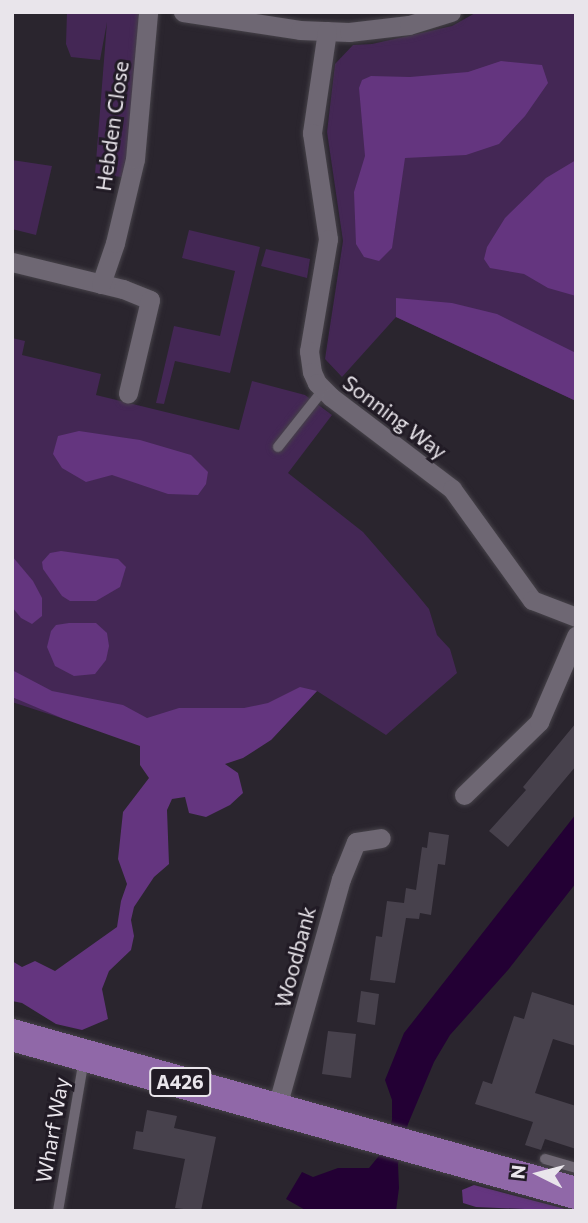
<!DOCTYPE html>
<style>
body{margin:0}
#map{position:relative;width:588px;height:1223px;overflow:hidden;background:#2a252e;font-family:Commissioner,sans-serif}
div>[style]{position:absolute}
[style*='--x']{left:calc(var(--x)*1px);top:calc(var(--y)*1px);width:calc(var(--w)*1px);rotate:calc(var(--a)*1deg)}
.green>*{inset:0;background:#442755}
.forest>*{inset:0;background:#64357f}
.water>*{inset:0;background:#230034}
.building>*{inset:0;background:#47414c}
.roads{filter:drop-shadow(0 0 2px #464249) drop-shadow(0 0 2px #464249)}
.lane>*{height:10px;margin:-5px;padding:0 5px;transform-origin:5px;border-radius:5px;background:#6e6773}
.street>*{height:19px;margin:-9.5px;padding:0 9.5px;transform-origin:9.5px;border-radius:9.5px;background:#6e6773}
.primary>*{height:32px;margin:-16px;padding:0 16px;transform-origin:16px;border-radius:16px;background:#9068a8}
span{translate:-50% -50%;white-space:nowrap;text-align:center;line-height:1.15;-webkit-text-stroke:6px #211b25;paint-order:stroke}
.shield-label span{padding:2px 5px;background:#211b25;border:2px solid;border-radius:5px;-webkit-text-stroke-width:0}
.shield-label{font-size:19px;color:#e9e5eb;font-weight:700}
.street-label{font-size:21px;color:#e9e5eb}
.frame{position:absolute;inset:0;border:14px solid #e9e5eb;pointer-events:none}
.north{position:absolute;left:504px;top:1139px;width:70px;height:70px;-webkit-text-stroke:5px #211b25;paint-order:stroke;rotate:276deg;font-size:19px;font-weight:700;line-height:28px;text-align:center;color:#e9e5eb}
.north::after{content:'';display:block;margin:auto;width:24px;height:32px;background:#e9e5eb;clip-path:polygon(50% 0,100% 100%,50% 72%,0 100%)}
</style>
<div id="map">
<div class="green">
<i style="clip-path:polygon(67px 12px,148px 12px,130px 178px,95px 174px,107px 22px,100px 60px,71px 57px,66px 44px)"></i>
<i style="clip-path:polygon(477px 12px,576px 12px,576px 401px,396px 317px,342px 377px,325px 359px,343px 241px,327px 132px,335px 64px,353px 45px,372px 44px,452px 26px)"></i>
<i style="clip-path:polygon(12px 160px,52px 166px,36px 235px,12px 229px)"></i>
<i style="clip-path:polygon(189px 230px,260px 247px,230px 373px,175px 361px,164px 404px,156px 403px,174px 326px,220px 336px,235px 271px,182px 258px)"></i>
<i style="clip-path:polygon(266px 249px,310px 259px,307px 278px,261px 266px)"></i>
<i style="clip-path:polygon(12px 338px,25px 341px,22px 355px,101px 374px,96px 395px,239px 430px,252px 381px,305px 395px,332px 415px,288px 473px,363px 532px,415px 592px,429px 609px,437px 635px,450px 649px,457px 673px,386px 735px,317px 691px,271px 740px,64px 719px,12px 702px)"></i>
</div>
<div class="forest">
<i style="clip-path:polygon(501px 61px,542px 65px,548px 83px,525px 116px,499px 144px,466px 155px,405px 158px,392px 248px,379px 261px,364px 257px,356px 244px,354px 192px,365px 156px,359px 88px,362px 80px,371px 76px,410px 77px,468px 72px)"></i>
<i style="clip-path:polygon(576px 160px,576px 296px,548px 288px,524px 274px,490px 268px,484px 259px,487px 247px,505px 218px,546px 178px)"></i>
<i style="clip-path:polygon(396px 298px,452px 303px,497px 314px,576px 353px,576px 401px,396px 317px)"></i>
<i style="clip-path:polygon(79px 431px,140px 440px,191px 455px,208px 472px,206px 484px,198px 495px,168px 494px,112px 475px,86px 482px,62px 468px,53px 454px,58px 436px)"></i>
<i style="clip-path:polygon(61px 551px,118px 559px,126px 567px,120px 587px,96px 601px,70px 601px,62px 596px,43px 569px,42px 562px,50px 553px)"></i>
<i style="clip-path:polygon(12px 556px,33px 581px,42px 598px,42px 616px,32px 624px,21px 618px,12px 607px)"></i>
<i style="clip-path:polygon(69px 623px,96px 623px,107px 633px,109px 646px,106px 660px,95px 674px,74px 676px,55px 666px,47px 647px,51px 631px,56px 625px)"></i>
<i style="clip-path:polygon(12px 670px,52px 691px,123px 705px,147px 718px,179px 708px,244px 708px,268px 703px,300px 687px,317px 691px,271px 740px,243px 758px,225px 764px,238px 773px,243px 793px,230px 805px,206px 817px,189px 813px,185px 797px,172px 799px,167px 810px,169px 864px,154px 877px,134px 907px,131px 920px,134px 936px,131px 950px,109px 971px,102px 989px,108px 1019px,82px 1030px,56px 1024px,22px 1003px,12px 1001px,12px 961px,22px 967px,35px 961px,55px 971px,117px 927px,121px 901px,127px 884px,118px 859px,123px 812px,149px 778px,140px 765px,140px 746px,64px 719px,12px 697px)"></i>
<i style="clip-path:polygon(474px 1185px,562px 1208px,570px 1211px,476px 1207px,463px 1203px,462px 1190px)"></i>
</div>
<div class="water">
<i style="clip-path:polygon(576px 814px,576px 883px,508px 970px,450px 1035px,434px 1062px,408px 1124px,398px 1164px,399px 1188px,396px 1211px,307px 1211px,286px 1199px,302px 1172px,313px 1177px,338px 1168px,369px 1168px,378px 1157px,392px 1120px,392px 1100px,385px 1080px,404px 1033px)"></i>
</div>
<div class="building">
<i style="clip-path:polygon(576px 723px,576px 766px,508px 847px,489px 831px,526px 790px,523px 787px)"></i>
<i style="clip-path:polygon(429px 832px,449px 835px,445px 865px,438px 864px,431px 915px,420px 913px,419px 919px,406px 918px,395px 983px,370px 980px,376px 936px,382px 937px,387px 901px,404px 903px,406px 888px,416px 890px,422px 847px,427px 848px)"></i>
<i style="clip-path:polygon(361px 991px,379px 994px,375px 1025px,357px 1022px)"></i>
<i style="clip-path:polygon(532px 992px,576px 1006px,576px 1046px,553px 1039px,535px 1093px,576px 1106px,576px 1149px,545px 1139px,541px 1150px,525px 1145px,533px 1122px,475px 1104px,483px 1081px,492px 1084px,514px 1016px,524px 1019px)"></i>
<i style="clip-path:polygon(328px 1031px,356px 1034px,351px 1078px,322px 1074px)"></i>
<i style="clip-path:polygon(147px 1110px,177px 1116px,174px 1128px,216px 1137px,201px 1211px,175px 1208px,185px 1159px,133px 1149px,136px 1131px,143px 1132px)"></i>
</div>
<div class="roads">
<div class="lane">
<i style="--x:278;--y:447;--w:73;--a:-51.7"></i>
<i style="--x:545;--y:1159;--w:32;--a:16"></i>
<i style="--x:58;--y:1211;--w:154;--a:-80.3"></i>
</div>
<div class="street">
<i style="--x:183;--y:12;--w:118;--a:8.7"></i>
<i style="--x:300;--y:30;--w:49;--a:2.3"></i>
<i style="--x:349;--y:32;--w:60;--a:-6.7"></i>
<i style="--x:409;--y:25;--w:44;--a:-17.2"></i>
<i style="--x:327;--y:31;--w:103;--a:98.4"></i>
<i style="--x:312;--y:133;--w:107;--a:81.4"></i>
<i style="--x:328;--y:239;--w:114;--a:99.6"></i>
<i style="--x:309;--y:351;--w:21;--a:82"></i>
<i style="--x:312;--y:372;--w:12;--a:66"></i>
<i style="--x:317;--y:383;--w:20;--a:45"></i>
<i style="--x:331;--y:397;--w:152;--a:37.2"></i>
<i style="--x:452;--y:489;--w:137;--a:54.2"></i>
<i style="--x:532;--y:600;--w:47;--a:21.1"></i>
<i style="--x:12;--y:262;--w:114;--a:13.7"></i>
<i style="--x:123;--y:289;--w:29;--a:22"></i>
<i style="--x:150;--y:300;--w:96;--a:103.3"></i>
<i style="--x:101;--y:284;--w:43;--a:-71.1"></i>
<i style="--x:115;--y:243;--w:86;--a:-76.6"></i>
<i style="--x:135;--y:159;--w:148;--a:-84.9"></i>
<i style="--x:464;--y:795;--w:105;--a:-44.2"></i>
<i style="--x:539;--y:722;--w:94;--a:-66.7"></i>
<i style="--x:276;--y:1110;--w:240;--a:-74.3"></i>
<i style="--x:341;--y:879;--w:40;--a:-68"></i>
<i style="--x:356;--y:842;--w:25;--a:-9"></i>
</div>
<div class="primary">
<i style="--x:12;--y:1035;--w:586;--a:15.65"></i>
</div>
</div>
<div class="shield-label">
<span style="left:180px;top:1082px">A426</span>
</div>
<div class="street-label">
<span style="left:112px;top:126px;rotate:-82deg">Hebden Close</span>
<span style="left:395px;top:417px;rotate:37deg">Sonning Way</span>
<span style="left:295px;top:957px;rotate:-75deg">Woodbank</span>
<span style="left:52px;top:1130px;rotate:-80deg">Wharf Way</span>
</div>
<div class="frame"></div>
<div class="north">N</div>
</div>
